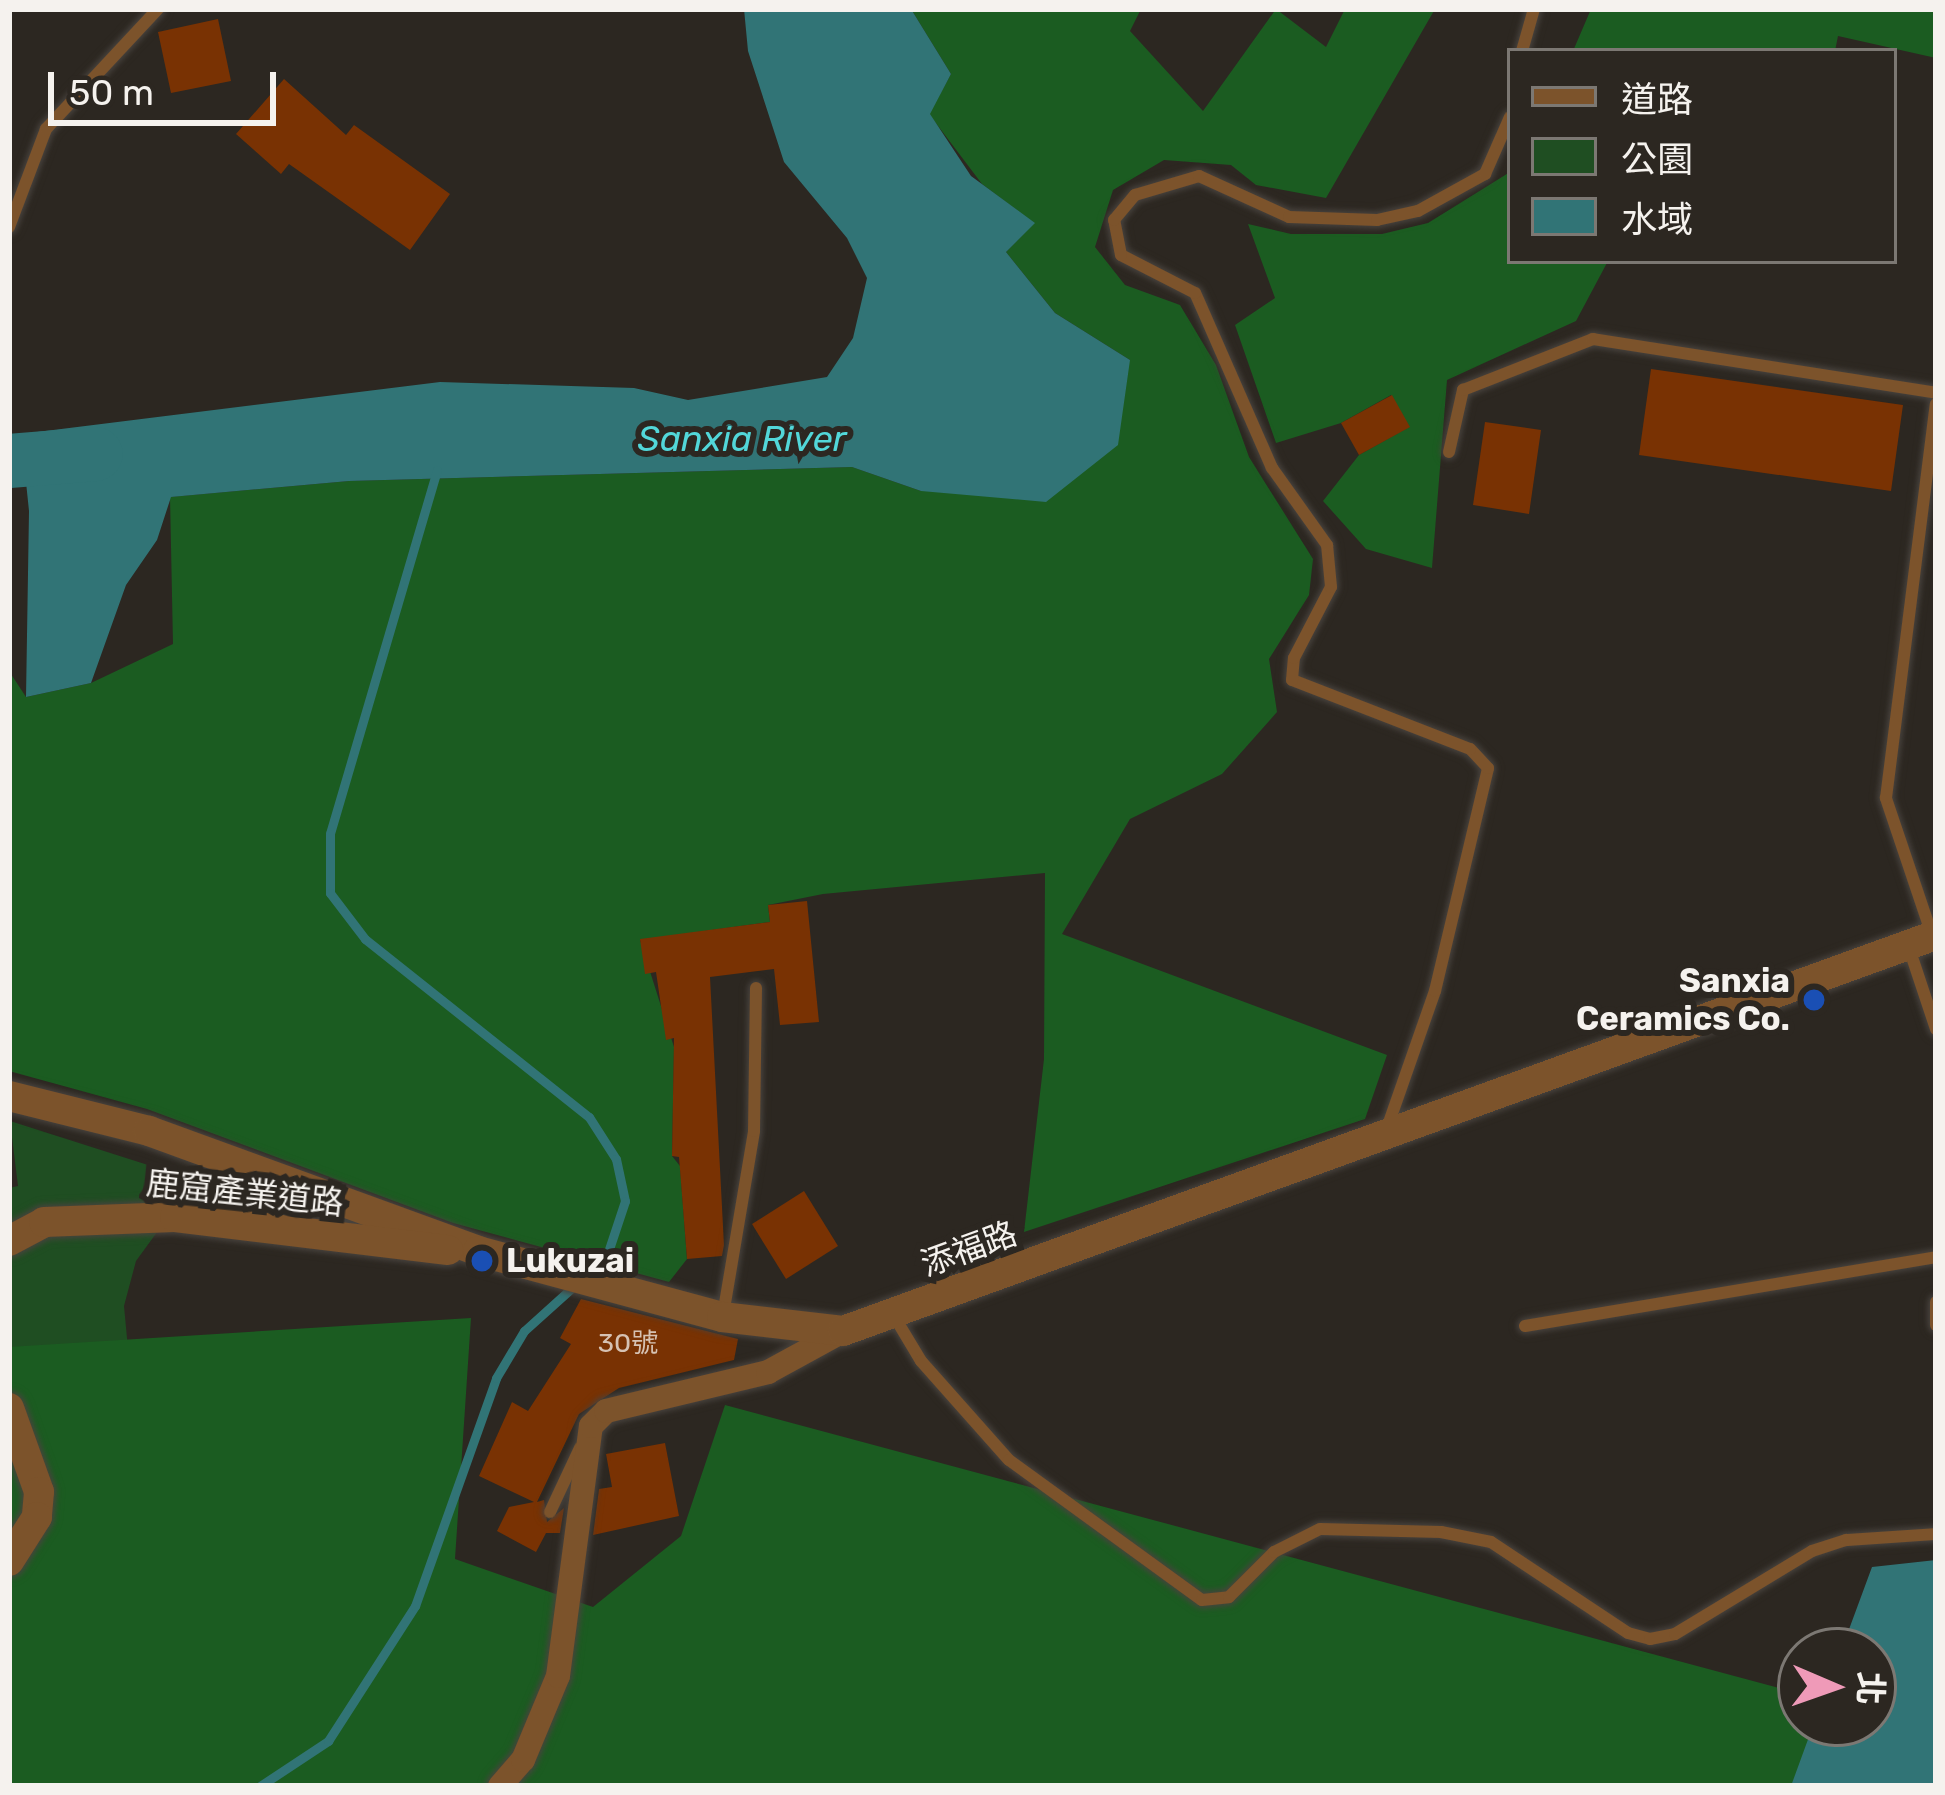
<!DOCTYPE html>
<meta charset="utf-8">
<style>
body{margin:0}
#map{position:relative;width:1945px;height:1795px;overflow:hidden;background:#2c2721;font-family:Rubik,"Noto Sans TC",sans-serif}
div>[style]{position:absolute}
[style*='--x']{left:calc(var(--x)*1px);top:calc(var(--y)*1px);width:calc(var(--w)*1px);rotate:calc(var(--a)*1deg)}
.green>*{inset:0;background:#1f4e22}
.forest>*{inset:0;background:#1b5c21}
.water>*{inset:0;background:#317476}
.stream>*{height:9px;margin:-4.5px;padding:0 4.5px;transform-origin:4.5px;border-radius:4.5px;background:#317476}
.river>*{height:54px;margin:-27px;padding:0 27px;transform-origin:27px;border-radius:27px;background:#317476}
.building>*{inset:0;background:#793203}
.roads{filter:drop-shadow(0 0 3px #48433e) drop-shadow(0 0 3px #48433e)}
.service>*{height:12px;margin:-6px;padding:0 6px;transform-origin:6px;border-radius:6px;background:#7c532b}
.minor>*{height:24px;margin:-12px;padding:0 12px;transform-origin:12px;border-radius:12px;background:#7c532b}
.tertiary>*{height:30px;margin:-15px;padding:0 15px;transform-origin:15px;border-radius:15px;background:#7c532b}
.dots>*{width:33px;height:33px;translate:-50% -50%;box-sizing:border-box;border:6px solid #2c2721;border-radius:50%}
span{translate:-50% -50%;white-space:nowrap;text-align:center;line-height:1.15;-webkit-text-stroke:12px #2c2721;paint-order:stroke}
.number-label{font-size:27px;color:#d6c2b3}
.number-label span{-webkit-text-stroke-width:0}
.poi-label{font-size:33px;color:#f5f2ee;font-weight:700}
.right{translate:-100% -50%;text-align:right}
.left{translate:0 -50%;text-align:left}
.street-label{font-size:33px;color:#f5f2ee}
.water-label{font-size:36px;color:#52d7d9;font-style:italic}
.frame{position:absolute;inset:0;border:12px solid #f5f2ee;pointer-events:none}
.legend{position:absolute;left:1507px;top:48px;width:390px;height:216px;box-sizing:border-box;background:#2c2721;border:3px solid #7c7873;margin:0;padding:15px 21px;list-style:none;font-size:36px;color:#f5f2ee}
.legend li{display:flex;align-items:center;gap:24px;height:60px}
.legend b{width:60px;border:3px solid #7c7873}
.north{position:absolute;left:1777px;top:1627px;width:120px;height:120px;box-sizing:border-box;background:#2c2721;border:3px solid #7c7873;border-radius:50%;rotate:92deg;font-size:33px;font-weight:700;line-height:48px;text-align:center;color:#f5f2ee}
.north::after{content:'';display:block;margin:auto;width:42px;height:54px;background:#ef9ab8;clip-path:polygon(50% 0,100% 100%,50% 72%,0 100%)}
.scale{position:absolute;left:48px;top:72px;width:228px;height:54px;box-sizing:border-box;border:6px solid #f5f2ee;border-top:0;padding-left:15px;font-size:36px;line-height:42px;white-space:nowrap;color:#f5f2ee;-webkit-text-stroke:9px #2c2721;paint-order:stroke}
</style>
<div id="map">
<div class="green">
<i style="clip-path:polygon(10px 1121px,195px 1180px,136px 1261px,124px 1306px,130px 1370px,9px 1535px,9px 1188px,18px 1186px)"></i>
</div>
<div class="forest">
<i style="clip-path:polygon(911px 9px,1141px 9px,1130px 31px,1203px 111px,1276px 9px,1326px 47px,1345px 9px,1435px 9px,1326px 198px,1256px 185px,1231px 165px,1164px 160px,1113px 190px,1095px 247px,1125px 285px,1180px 305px,1216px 365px,1249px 457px,1313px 559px,1309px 595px,1269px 659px,1277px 712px,1222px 774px,1130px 819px,1062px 934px,1387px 1055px,1365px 1119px,1024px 1232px,1044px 1059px,1045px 873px,823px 894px,768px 905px,770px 922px,640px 940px,674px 1047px,672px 1156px,680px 1166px,687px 1259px,669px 1282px,453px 1223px,147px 1109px,9px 1071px,9px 671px,26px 697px,91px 683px,173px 644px,170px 497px,349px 481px,852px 467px,921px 491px,1130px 360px,1055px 313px,1006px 252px,1034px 223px,982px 184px,929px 114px,951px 74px)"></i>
<i style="clip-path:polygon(1591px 9px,1936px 9px,1936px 58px,1838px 36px,1835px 51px,1573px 51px)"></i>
<i style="clip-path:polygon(1510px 172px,1510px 261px,1608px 261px,1576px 321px,1447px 380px,1432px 568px,1366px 549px,1323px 501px,1359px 455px,1409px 427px,1391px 395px,1341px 423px,1276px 443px,1235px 325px,1275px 298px,1248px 224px,1291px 234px,1382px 234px,1428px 223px)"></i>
<i style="clip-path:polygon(471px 1318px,455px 1559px,593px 1607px,681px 1536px,725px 1405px,1801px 1694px,1801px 1723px,1936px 1730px,1936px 1786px,9px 1786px,9px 1347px)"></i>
</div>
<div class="water">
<i style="clip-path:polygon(744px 9px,911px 9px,951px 74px,930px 114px,971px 176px,1035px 223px,1006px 252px,1055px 313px,1130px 360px,1118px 445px,1046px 502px,921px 491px,852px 467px,349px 481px,171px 497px,157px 540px,126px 585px,91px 683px,26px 697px,29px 511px,21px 434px,440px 382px,634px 388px,688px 400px,827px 377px,853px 338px,867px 278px,847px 238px,784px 162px,748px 51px)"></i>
<i style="clip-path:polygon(1936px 1560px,1936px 1786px,1791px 1786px,1814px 1723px,1873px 1723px,1873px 1651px,1841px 1651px,1872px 1567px)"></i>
</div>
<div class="stream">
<i style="--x:437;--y:470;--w:379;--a:106.4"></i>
<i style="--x:330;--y:834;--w:59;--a:90"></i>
<i style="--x:330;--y:893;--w:58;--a:52.7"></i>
<i style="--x:365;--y:939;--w:286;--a:38.5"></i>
<i style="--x:589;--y:1117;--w:50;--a:57.3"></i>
<i style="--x:616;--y:1159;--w:43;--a:77.9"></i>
<i style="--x:625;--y:1201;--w:57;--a:108.4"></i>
<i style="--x:607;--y:1255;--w:28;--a:138"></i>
<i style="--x:260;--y:1786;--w:82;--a:-33.5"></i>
<i style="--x:328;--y:1741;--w:161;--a:-57.2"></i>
<i style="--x:415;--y:1606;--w:242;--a:-70.4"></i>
<i style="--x:496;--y:1378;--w:55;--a:-59.2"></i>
<i style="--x:524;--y:1331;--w:67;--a:-42"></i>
</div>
<div class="river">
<i style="--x:9;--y:461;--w:87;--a:-4.6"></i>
</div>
<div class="building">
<i style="clip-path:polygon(218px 19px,231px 81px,171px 93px,158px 32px)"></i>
<i style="clip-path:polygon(284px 79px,346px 135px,354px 125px,450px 194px,410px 250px,289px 164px,281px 174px,236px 134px)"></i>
<i style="clip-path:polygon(1651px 369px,1903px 405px,1891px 491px,1639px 455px)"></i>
<i style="clip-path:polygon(1392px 395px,1410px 427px,1359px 455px,1341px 423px)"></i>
<i style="clip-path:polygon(1485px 422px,1541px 430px,1529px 514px,1473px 505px)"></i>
<i style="clip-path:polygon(807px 901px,819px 1022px,780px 1025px,774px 969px,710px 977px,724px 1245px,722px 1256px,687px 1259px,679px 1157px,672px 1156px,674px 1038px,666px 1040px,656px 972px,645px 974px,640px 939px,770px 922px,768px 905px)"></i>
<i style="clip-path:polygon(804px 1191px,838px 1246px,786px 1279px,752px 1224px)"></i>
<i style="clip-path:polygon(581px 1299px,738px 1339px,734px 1360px,619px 1388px,579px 1414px,537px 1502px,544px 1500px,547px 1522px,564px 1508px,560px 1533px,546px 1533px,536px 1552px,497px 1531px,509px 1507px,534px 1502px,479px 1476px,512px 1402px,528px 1411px,571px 1344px,560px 1338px)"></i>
<i style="clip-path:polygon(665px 1443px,679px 1516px,593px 1535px,599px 1489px,612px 1487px,606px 1454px)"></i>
</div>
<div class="roads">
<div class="service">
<i style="--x:1522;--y:51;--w:44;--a:-74.1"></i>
<i style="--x:9;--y:227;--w:105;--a:-69.3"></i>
<i style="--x:46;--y:129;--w:164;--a:-47"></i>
<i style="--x:1449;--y:452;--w:64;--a:-77.3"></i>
<i style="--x:1463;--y:390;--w:140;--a:-21.4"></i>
<i style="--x:1593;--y:339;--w:347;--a:8.9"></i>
<i style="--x:1932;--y:935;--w:145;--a:-108.6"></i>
<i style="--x:1886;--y:798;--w:397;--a:-82.8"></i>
<i style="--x:1908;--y:945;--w:89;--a:71.6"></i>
<i style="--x:1387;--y:1128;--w:145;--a:-70.7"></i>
<i style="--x:1435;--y:991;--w:229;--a:-76.6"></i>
<i style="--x:1488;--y:768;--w:26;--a:-133"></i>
<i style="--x:1470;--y:749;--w:191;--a:-158.8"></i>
<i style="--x:1292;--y:680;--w:22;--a:-85"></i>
<i style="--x:1294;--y:658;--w:80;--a:-62.5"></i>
<i style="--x:1331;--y:587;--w:42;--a:-95.4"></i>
<i style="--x:1327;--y:545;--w:95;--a:-125.5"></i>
<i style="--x:1272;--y:468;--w:191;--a:-113.7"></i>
<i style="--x:1195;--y:293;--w:83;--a:-152.8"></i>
<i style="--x:1121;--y:255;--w:36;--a:-101"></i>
<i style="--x:1114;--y:220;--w:33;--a:-50"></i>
<i style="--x:1135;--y:195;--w:67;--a:-16.5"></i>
<i style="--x:1199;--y:176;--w:99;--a:24.5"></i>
<i style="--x:1289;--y:217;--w:88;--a:2"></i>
<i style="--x:1377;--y:220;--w:42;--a:-12.4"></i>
<i style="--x:1418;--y:211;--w:77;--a:-28.9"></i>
<i style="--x:1485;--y:174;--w:62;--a:-66.3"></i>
<i style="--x:1936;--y:1302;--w:23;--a:90"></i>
<i style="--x:723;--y:1315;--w:187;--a:-80.4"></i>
<i style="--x:754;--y:1131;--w:143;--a:-89.2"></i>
<i style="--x:894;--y:1316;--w:52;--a:59"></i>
<i style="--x:921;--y:1361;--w:132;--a:48.4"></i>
<i style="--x:1009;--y:1460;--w:238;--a:36"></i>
<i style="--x:1202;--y:1600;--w:27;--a:-6"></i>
<i style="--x:1229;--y:1597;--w:64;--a:-45"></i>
<i style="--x:1274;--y:1552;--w:51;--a:-26.6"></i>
<i style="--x:1320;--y:1529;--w:121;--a:1.4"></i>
<i style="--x:1441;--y:1532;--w:51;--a:11.3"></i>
<i style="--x:1491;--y:1542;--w:164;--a:33.6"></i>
<i style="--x:1628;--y:1633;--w:23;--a:15"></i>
<i style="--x:1650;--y:1639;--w:25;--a:-11"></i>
<i style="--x:1675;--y:1634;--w:160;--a:-31.2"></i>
<i style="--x:1812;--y:1551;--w:36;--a:-18"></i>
<i style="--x:1846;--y:1540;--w:90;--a:-3.8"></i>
<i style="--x:1525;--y:1326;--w:417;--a:-9.5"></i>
<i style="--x:550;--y:1512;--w:71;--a:-64.9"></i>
</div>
<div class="minor">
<i style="--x:500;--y:1786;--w:35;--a:-49"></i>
<i style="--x:523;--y:1760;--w:91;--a:-67.4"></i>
<i style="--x:558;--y:1676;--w:252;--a:-82.5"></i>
<i style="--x:591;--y:1426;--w:21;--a:-45"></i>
<i style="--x:606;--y:1411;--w:167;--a:-13.5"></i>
<i style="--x:768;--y:1372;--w:85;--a:-28.7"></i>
</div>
<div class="tertiary">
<i style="--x:9;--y:1096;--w:144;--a:14"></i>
<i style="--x:149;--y:1131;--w:350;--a:20"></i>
<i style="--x:478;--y:1251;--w:253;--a:15.1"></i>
<i style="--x:722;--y:1317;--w:122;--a:6.6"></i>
<i style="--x:843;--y:1331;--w:1163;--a:-19.92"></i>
<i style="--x:9;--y:1241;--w:40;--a:-28"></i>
<i style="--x:44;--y:1222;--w:131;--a:-2.2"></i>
<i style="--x:175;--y:1217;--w:275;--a:6.9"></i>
<i style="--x:9;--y:1408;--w:89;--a:70.3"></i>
<i style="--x:39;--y:1492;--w:25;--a:95"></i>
<i style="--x:37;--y:1517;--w:52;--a:122.5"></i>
</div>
</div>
<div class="dots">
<i style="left:1814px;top:1000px;background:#1a4fb4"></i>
<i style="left:482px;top:1261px;background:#1a4fb4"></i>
</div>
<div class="number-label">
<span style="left:628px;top:1344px">30號</span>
</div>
<div class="poi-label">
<span class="right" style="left:1790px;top:1000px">Sanxia<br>Ceramics Co.</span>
<span class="left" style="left:506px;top:1261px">Lukuzai</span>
</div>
<div class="street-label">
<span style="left:245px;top:1193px;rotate:6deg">鹿窟產業道路</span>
<span style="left:969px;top:1249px;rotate:-20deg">添福路</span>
</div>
<div class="water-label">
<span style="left:742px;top:439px">Sanxia River</span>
</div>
<div class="frame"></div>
<ul class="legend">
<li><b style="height:15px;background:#7c532b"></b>道路</li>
<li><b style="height:33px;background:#1f4e22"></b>公園</li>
<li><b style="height:33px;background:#317476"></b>水域</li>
</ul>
<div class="north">北</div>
<div class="scale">50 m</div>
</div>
